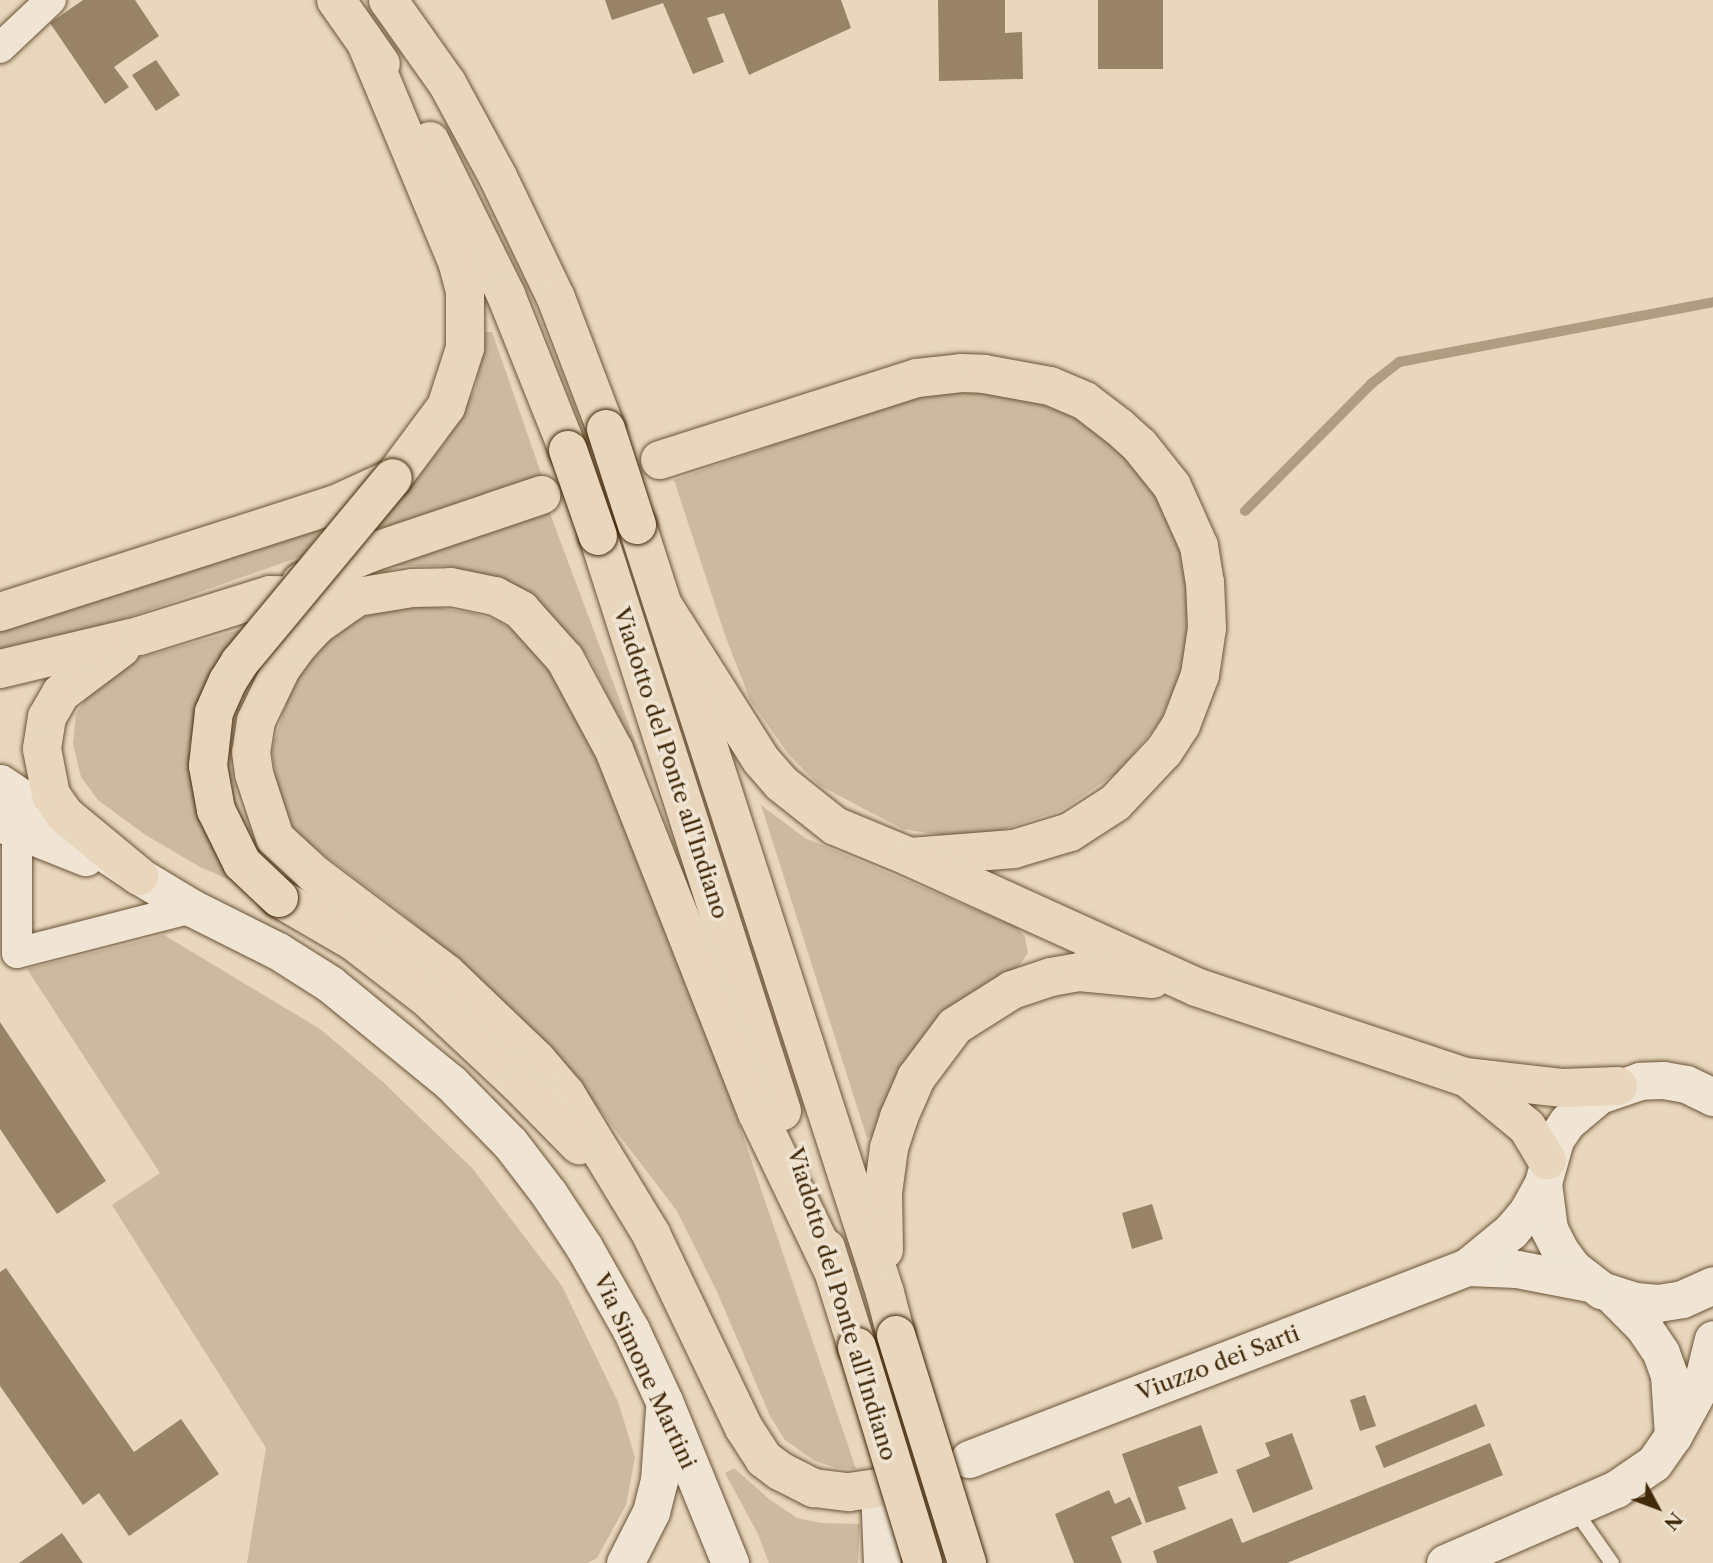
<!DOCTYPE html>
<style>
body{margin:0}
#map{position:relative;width:1713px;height:1563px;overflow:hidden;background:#e8d7bd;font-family:"Libre Caslon Text",serif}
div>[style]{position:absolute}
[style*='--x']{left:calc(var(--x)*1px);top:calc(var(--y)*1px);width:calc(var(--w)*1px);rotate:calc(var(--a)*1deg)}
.green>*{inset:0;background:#ccb99f}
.stream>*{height:10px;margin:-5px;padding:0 5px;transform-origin:5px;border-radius:5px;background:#b09c80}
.building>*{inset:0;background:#988367}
.roads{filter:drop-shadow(0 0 2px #6c5437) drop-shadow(0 0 2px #6c5437)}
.service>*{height:14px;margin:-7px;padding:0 7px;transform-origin:7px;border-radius:7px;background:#f0e5d4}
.minor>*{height:30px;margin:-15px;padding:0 15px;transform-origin:15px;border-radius:15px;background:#f0e5d4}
.tertiary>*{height:37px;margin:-18.5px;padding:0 18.5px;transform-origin:18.5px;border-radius:18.5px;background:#f0e5d4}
.trunk>*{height:38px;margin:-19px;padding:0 19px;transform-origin:19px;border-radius:19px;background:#e8d7bd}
.bridges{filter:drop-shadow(0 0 2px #42290a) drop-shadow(0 0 2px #42290a)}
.trunk-bridge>*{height:38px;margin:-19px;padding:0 19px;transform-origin:19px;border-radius:19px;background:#e8d7bd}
span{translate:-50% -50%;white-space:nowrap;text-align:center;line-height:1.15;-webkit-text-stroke:7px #f0e5d4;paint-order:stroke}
.street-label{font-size:23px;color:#42290a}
.north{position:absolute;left:1622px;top:1472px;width:70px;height:70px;-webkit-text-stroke:5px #f0e5d4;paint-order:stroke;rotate:131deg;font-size:19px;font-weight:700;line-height:28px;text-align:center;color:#42290a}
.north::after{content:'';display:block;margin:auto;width:24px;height:32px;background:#42290a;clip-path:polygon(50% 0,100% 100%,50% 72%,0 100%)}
</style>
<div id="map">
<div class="green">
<i style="clip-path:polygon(486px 332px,492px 332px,542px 476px,367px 536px,443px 445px,475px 389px)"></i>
<i style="clip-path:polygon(985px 388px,1041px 401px,1085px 422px,1127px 451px,1169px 510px,1189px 571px,1189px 633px,1179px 678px,1159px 723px,1118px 772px,1062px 810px,998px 831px,947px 836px,903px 829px,866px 810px,819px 785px,789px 755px,750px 700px,725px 635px,674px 480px,919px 394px)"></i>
<i style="clip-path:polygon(549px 511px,647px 773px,588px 656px,543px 608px,496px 578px,447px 566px,362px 566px)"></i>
<i style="clip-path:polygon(326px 523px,302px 556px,72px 637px,0 657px,0 624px)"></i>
<i style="clip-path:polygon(393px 606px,427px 606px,473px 613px,500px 622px,544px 650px,570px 698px,678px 944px,856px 1469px,837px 1468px,815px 1461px,785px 1440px,770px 1416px,718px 1294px,677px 1211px,580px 1084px,485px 986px,398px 910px,297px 835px,279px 801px,272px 749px,294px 678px,325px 643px,351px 622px)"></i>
<i style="clip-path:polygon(246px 628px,203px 693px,189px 747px,197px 807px,247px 887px,200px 867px,144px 834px,98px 800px,81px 777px,73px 744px,76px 714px,94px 686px,121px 663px)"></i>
<i style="clip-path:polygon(761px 805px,805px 838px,1017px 927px,1025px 937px,1028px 953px,1018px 967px,991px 981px,879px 1134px,867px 1138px)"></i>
<i style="clip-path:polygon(164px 935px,320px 1029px,383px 1082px,473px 1169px,562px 1286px,618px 1402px,635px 1457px,626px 1505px,597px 1558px,588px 1563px,247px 1563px,266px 1448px,112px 1205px,160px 1173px,27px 969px)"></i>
<i style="clip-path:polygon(734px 1468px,769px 1499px,797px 1518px,821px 1523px,860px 1524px,858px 1563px,769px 1563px,758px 1534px,725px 1473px)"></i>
</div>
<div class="stream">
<i style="--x:1245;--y:511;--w:179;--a:-45.2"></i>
<i style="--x:1371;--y:384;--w:36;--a:-38"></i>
<i style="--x:1399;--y:362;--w:320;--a:-10.8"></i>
</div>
<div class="building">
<i style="clip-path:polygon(83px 0,135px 0,159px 36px,114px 67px,129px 87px,105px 104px,50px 23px)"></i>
<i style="clip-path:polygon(605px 0,841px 0,851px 28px,749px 75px,724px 13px,707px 18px,724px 62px,693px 74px,663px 3px,612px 20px)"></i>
<i style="clip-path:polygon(938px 0,1005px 0,1005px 33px,1022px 32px,1023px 79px,939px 81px)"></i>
<i style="clip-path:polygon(1098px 0,1163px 0,1163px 69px,1098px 69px)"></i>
<i style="clip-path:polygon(156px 60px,180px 95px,156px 111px,132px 75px)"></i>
<i style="clip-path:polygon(0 1022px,106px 1181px,57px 1214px,0 1129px)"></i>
<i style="clip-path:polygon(1152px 1204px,1163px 1239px,1132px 1249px,1122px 1213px)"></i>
<i style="clip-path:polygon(6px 1268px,134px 1452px,181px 1419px,219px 1474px,129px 1536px,99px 1493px,83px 1505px,0 1386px,0 1272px)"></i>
<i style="clip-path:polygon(1365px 1395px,1376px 1426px,1360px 1431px,1350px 1400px)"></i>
<i style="clip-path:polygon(1476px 1404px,1485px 1426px,1384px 1468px,1375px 1446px)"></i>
<i style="clip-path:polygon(1201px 1425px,1218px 1473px,1178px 1487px,1186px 1509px,1146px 1523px,1122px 1454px)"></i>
<i style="clip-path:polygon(1292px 1433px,1313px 1489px,1253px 1513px,1236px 1470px,1270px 1456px,1265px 1443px)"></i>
<i style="clip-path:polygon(1490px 1443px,1503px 1475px,1287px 1563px,1157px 1563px,1153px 1551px,1232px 1518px,1242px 1543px)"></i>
<i style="clip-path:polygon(1109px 1490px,1115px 1504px,1130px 1497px,1142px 1524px,1111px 1537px,1122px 1563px,1074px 1563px,1055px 1514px)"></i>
<i style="clip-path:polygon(62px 1533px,83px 1563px,19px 1563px)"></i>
</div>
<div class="roads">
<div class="service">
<i style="--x:1574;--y:1509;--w:66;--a:54.9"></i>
</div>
<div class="minor">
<i style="--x:0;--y:48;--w:70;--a:-43.3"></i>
<i style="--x:17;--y:832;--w:121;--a:90"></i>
<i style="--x:17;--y:953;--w:181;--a:-14.4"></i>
</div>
<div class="tertiary">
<i style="--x:0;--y:783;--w:167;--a:33.8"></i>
<i style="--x:139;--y:876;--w:62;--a:31.1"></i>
<i style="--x:192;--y:908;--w:96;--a:26.6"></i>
<i style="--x:278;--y:951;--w:62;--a:32.4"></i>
<i style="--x:330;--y:984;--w:156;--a:39.3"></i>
<i style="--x:451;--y:1083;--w:84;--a:45.5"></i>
<i style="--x:510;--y:1143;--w:64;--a:52.6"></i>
<i style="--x:549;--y:1194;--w:64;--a:56.6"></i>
<i style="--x:584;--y:1247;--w:95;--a:60.5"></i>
<i style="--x:631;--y:1330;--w:78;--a:65.1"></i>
<i style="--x:664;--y:1401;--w:175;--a:67.8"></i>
<i style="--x:0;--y:823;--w:92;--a:21.8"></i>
<i style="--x:1713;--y:1097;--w:30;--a:-154"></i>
<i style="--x:1686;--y:1084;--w:23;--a:-170"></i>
<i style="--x:1663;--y:1080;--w:23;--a:178"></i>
<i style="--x:1640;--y:1081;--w:43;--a:161.1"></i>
<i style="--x:1599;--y:1095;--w:42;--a:139.8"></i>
<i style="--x:1567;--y:1122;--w:22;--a:124"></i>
<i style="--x:1555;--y:1140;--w:45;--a:105.6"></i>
<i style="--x:1543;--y:1183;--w:46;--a:82.6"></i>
<i style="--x:1549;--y:1229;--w:22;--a:63"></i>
<i style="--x:1559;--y:1249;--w:24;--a:54"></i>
<i style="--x:1573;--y:1268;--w:36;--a:38"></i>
<i style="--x:1601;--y:1290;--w:36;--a:18"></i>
<i style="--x:1635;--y:1301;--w:23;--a:5"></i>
<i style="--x:1658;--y:1303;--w:24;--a:-9"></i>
<i style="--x:1682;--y:1299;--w:34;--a:-24"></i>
<i style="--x:1467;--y:1267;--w:57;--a:-39.3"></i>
<i style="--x:1511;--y:1231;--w:25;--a:-50"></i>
<i style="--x:1527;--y:1212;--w:33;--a:-61"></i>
<i style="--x:1612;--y:1295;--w:44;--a:45"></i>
<i style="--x:1643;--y:1326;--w:32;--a:56"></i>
<i style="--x:1661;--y:1353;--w:23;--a:70"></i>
<i style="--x:1669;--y:1375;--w:61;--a:86.2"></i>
<i style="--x:969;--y:1459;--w:534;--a:-21.08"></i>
<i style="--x:1467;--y:1267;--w:50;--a:2.3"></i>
<i style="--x:1517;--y:1269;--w:74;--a:10.9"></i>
<i style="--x:879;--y:1488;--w:75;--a:87.7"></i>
<i style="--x:625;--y:1563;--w:57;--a:-63"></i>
<i style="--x:651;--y:1512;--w:32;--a:-76"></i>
<i style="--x:659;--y:1481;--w:72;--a:-86"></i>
<i style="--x:1445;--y:1563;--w:186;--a:-23.4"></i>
<i style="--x:1616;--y:1489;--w:46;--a:-34.4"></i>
<i style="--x:1654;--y:1463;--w:33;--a:-55"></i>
<i style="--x:1673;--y:1436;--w:60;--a:-61.3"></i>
<i style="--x:1702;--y:1383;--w:45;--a:-76"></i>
</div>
<div class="trunk">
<i style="--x:336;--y:0;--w:78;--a:54.9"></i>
<i style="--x:388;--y:0;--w:102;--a:54.6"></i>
<i style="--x:447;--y:83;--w:107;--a:61.5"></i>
<i style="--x:498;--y:177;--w:134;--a:64.4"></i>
<i style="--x:556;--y:298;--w:140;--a:69.1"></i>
<i style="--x:430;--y:141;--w:172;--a:63.7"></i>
<i style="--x:506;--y:295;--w:167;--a:68.2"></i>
<i style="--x:660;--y:460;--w:270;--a:-17.7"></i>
<i style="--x:917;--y:378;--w:44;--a:-6.5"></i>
<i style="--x:961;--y:373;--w:23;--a:2"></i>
<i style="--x:984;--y:374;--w:67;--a:10.3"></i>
<i style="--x:1050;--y:386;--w:38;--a:23"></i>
<i style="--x:1085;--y:401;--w:43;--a:37.4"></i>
<i style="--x:1119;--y:427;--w:28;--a:42"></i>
<i style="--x:1140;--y:446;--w:51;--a:51.3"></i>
<i style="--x:1172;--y:486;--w:66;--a:65.8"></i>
<i style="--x:1199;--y:546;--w:36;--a:81"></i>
<i style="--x:1205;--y:582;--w:46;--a:87.5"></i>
<i style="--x:1207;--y:628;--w:48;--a:98.5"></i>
<i style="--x:1200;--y:675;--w:53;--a:110.8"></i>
<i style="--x:1181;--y:725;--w:31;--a:123"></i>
<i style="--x:1164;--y:751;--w:71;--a:133.3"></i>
<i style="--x:1115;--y:803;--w:54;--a:147.2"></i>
<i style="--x:1070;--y:832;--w:59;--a:163.1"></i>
<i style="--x:1014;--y:849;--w:104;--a:175.6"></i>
<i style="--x:910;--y:857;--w:81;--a:-157.5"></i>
<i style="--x:835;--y:826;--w:69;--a:-141.5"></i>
<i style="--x:781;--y:783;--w:30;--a:-131"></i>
<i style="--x:761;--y:760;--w:183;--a:-122.3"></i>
<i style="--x:637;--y:525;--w:807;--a:72.1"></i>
<i style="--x:885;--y:1293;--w:43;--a:75.3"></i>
<i style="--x:598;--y:536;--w:604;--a:72.26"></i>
<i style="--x:301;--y:582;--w:75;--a:-22.8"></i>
<i style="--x:370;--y:553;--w:181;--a:-18.7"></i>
<i style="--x:357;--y:597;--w:49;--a:145"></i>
<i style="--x:317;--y:625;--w:26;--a:133"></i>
<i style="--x:299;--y:644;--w:31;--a:126"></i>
<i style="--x:281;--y:669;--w:58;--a:115.7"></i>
<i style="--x:256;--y:721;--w:31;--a:99"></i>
<i style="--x:251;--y:752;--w:22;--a:82"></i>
<i style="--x:254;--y:774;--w:67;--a:71.8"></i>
<i style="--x:275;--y:838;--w:53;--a:42.7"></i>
<i style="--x:314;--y:874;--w:166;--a:36.9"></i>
<i style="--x:447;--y:974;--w:124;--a:43.7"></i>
<i style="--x:537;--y:1060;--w:45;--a:49.5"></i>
<i style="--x:566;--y:1094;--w:164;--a:58.7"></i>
<i style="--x:651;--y:1234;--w:215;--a:64.4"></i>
<i style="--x:744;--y:1428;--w:37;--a:57"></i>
<i style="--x:764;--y:1459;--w:20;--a:37"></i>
<i style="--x:780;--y:1471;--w:38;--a:27"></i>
<i style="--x:814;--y:1488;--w:35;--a:7"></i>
<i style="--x:849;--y:1492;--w:30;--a:-8"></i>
<i style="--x:0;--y:612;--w:351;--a:-17.8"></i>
<i style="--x:334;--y:505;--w:65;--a:-24.6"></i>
<i style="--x:393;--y:478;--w:89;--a:-53.3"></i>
<i style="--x:446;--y:407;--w:62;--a:-72.1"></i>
<i style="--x:465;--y:348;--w:57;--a:-90"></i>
<i style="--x:465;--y:291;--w:28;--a:-105"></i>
<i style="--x:458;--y:264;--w:237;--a:-112.6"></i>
<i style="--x:121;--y:648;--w:75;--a:143.1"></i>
<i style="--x:61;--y:693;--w:28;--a:120"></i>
<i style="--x:47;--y:717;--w:32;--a:99"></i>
<i style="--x:42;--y:749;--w:47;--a:78.9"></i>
<i style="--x:51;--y:795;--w:24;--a:55"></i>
<i style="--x:65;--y:815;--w:96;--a:39.5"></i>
<i style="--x:0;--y:669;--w:143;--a:-13.4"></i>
<i style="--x:139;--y:636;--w:137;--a:-17.4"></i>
<i style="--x:270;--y:595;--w:87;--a:1.3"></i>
<i style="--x:357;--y:597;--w:56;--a:-9.3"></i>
<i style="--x:412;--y:588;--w:39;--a:-1"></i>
<i style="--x:451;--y:587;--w:45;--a:11.6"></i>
<i style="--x:495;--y:596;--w:30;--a:28"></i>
<i style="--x:521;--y:610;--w:66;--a:48.1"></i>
<i style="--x:565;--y:659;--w:103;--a:61.7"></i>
<i style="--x:614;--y:750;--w:390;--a:68.5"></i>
<i style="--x:757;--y:1113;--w:178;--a:64.3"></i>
<i style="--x:912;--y:858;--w:312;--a:24.4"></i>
<i style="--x:1196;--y:987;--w:284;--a:18.5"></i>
<i style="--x:1465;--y:1077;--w:99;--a:6.4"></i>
<i style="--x:1563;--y:1088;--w:55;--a:-2.1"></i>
<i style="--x:279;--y:898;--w:86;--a:30.2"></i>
<i style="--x:353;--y:941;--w:93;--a:37.6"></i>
<i style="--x:427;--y:998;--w:126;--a:43.1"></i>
<i style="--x:519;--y:1084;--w:86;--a:45.5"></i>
<i style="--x:1470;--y:1080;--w:74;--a:39.5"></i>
<i style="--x:1527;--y:1127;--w:39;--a:59"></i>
<i style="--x:826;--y:1248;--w:104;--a:72.6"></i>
<i style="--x:884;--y:1250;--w:57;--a:-91"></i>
<i style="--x:883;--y:1193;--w:45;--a:-82.4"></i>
<i style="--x:889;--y:1148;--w:33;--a:-72"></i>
<i style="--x:899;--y:1117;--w:43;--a:-66.4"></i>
<i style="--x:916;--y:1078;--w:65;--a:-53.1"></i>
<i style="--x:955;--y:1026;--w:67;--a:-32.3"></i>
<i style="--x:1012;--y:990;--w:41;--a:-18.4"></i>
<i style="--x:1051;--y:977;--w:28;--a:-10"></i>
<i style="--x:1079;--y:972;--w:74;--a:5.4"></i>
</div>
</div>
<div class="bridges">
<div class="trunk-bridge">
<i style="--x:606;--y:429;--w:101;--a:72.1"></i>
<i style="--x:568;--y:450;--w:91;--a:70.8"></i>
<i style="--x:279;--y:898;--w:51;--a:-136.6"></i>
<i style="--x:242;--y:863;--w:59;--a:-116.1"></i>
<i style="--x:216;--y:810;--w:45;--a:-100.3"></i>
<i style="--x:208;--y:766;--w:54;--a:-83.7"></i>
<i style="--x:214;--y:712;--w:34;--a:-66"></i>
<i style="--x:228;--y:681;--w:22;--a:-58"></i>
<i style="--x:240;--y:662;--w:239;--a:-50.3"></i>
<i style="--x:896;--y:1335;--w:239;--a:72.7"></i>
<i style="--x:857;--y:1347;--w:226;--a:73"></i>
</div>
</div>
<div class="street-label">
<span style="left:671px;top:763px;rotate:72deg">Viadotto del Ponte all'Indiano</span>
<span style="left:842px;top:1304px;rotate:73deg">Viadotto del Ponte all'Indiano</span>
<span style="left:1218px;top:1363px;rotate:-21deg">Viuzzo dei Sarti</span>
<span style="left:645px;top:1371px;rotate:65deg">Via Simone Martini</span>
</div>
<div class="north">N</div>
</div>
